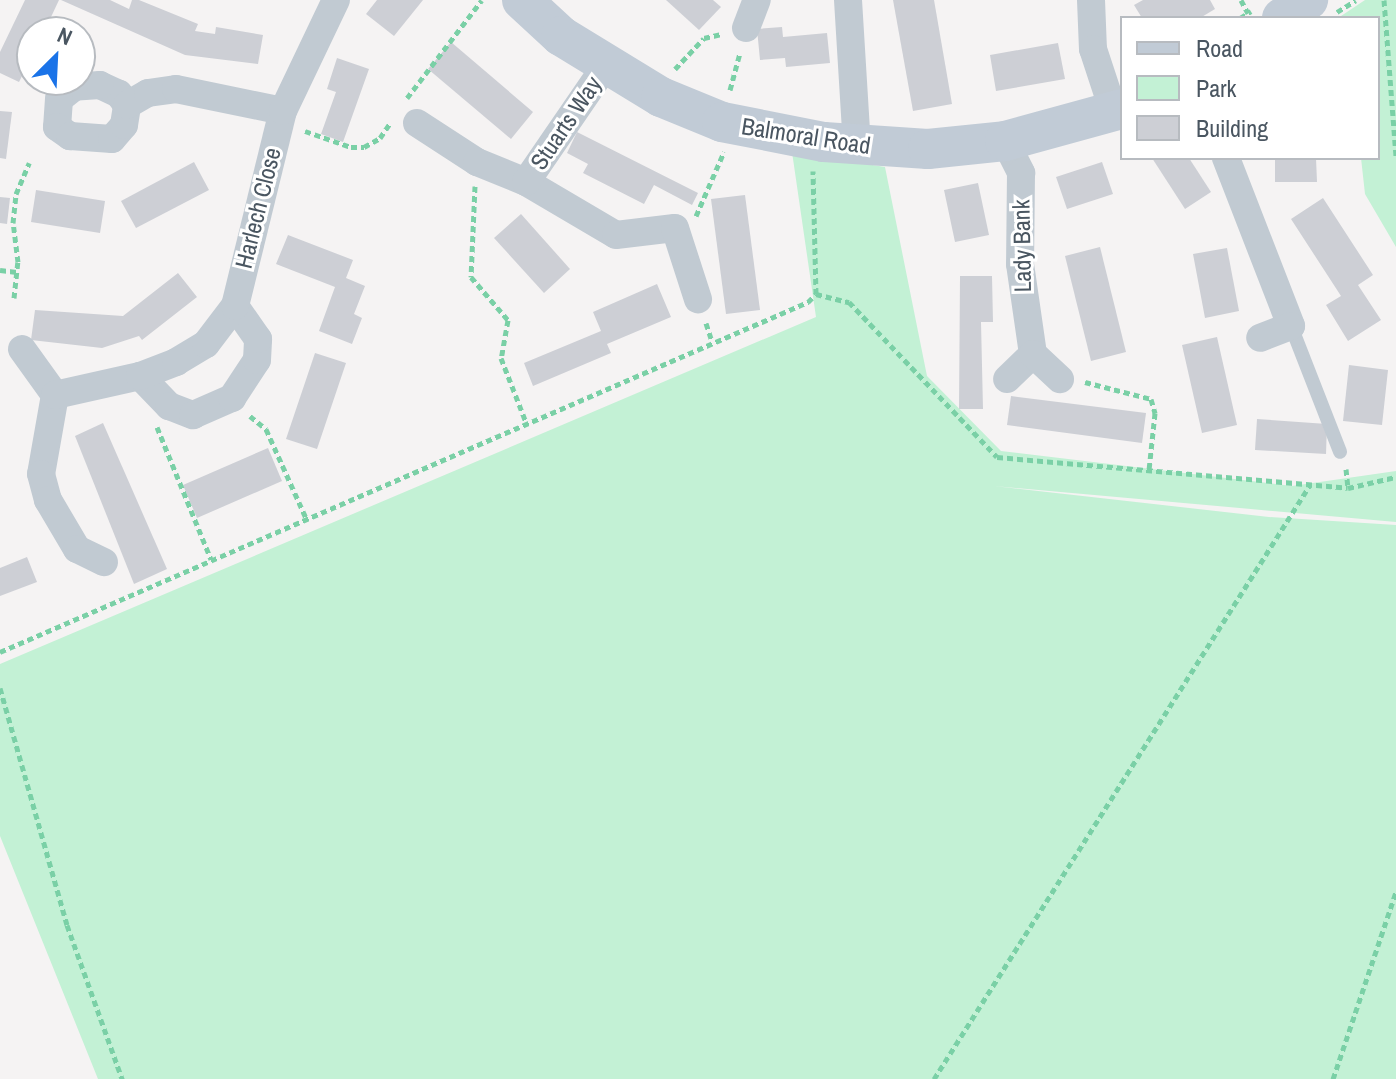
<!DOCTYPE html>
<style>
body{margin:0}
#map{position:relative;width:1396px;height:1079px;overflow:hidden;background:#f5f3f3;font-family:"Archivo Narrow",sans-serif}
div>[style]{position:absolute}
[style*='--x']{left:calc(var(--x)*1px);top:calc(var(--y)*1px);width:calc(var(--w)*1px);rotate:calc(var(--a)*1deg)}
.green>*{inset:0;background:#c3f1d5}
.building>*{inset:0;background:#cdcfd5}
.path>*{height:5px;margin-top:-2.5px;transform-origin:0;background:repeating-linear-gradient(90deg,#7ad0a6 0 6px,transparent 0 10px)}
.lane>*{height:14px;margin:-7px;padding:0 7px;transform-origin:7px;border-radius:7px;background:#c1cad2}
.street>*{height:28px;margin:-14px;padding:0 14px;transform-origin:14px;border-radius:14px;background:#c1cad2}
.secondary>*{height:40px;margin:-20px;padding:0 20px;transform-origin:20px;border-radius:20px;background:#c1cbd6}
span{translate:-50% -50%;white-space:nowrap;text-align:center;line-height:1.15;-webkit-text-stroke:6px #fff;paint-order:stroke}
.street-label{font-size:24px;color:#4a5661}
.legend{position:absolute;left:1120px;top:16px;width:260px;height:144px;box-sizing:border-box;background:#fff;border:2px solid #b7bbc0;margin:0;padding:10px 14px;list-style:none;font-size:24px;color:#4a5661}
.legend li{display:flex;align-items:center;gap:16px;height:40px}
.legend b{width:40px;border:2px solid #b7bbc0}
.north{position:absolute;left:16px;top:16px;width:80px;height:80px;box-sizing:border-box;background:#fff;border:2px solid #b7bbc0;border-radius:50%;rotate:24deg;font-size:22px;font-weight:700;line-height:32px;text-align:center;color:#4a5661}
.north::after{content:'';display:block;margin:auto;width:28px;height:36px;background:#1a73e8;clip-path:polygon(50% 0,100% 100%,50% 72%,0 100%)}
</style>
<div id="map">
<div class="green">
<i style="clip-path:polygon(1365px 0,1396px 0,1396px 247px,1365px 194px,1361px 158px,1378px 158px,1378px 18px,1338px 18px)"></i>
<i style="clip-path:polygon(792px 152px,885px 167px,927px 376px,1001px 451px,1292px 486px,1396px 471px,1396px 522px,994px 486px,1269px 517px,1396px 525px,1396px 1079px,98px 1079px,0 836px,0 664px,816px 317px)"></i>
</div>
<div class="building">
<i style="clip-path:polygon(25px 0,59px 0,44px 32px,32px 32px,32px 56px,19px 82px,0 73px,0 52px)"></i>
<i style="clip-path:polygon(61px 0,110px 0,129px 9px,132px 0,139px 0,198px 24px,195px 31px,215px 34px,216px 27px,263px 35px,258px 64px,185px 55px)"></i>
<i style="clip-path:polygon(377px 0,423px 0,394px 36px,366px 14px)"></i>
<i style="clip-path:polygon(666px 0,713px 0,721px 7px,699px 30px)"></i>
<i style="clip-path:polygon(893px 0,934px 0,952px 104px,913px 111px)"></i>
<i style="clip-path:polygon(1143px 0,1210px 0,1215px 9px,1200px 18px,1142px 18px,1134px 5px)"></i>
<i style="clip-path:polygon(782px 27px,783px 37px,827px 33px,830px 63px,786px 67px,785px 58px,760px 60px,757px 29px)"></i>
<i style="clip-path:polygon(451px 42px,533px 112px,511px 139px,428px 69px)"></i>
<i style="clip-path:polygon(1058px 43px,1065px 79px,996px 91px,990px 55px)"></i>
<i style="clip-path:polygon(337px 58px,369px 69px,343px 142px,321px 134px,336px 92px,327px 89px)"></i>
<i style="clip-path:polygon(0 111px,12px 112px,6px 159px,0 158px)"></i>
<i style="clip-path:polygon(577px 132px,698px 193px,692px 205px,654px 185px,644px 204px,583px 173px,588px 164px,567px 153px)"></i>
<i style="clip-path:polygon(1152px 158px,1189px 158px,1211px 192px,1185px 209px)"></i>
<i style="clip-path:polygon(1275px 158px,1316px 158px,1317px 182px,1275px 182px)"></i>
<i style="clip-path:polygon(194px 162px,209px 190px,136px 228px,121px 201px)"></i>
<i style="clip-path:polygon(1102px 162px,1113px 194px,1067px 209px,1056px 177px)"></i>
<i style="clip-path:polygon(978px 183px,989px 235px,955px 242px,944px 190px)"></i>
<i style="clip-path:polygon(36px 190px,105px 201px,100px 233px,31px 222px)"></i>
<i style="clip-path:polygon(745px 195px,760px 310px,726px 314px,711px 199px)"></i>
<i style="clip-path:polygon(0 197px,10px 198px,7px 224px,0 223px)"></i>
<i style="clip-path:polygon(1323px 198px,1373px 275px,1358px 285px,1381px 320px,1348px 341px,1326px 305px,1341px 296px,1291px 219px)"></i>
<i style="clip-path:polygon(521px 214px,570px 269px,544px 293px,494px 238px)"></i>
<i style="clip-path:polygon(288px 235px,353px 260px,346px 278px,365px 286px,354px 314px,362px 318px,352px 344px,319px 331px,335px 287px,276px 264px)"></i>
<i style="clip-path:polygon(1100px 247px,1126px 352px,1091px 361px,1065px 256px)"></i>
<i style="clip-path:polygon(1227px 248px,1239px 311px,1205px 318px,1193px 254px)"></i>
<i style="clip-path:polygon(178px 273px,197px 297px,142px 340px,139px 336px,102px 348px,31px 340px,35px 310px,123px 316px)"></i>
<i style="clip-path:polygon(960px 276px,992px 276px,993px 322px,981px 322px,983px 409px,959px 409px)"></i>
<i style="clip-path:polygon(657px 284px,671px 317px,607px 344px,611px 353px,533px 386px,524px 363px,601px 331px,593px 312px)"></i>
<i style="clip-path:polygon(1217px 337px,1237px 425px,1202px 433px,1182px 345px)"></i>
<i style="clip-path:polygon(315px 353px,346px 363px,317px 449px,286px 439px)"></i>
<i style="clip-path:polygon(1349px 365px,1388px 370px,1382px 425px,1343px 421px)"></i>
<i style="clip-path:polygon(1011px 396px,1146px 413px,1142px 443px,1007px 425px)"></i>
<i style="clip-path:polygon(1257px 419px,1327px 424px,1326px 454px,1255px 450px)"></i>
<i style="clip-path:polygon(103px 423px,167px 569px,134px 584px,75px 436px)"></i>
<i style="clip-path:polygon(268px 448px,282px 481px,197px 518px,183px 485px)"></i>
<i style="clip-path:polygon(27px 557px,37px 582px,0 596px,0 568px)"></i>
</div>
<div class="path">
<i style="--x:1241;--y:0;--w:15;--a:62"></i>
<i style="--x:1384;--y:0;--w:156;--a:85.6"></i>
<i style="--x:1337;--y:12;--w:22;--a:-32"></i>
<i style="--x:1240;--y:18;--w:13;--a:-32"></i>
<i style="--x:675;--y:69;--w:42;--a:-46.9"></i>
<i style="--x:704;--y:38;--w:18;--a:-13"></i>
<i style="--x:730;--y:90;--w:38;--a:-75"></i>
<i style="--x:407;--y:98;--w:123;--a:-52.6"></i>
<i style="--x:305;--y:131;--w:49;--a:19.2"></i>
<i style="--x:351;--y:147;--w:13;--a:0"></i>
<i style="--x:364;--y:147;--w:18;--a:-29"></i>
<i style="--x:380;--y:138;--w:18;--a:-56"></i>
<i style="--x:475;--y:186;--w:91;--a:92.5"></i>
<i style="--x:471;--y:277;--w:57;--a:49.3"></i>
<i style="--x:508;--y:320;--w:39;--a:100"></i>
<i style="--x:501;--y:358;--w:69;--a:68.7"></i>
<i style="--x:696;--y:216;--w:70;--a:-66.4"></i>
<i style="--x:0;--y:270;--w:17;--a:7"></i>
<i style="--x:816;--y:294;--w:34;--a:14"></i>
<i style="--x:849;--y:302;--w:214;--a:46.3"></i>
<i style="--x:997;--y:457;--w:352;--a:5"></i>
<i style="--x:1348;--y:488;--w:49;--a:-12.9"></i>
<i style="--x:14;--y:298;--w:36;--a:-84"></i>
<i style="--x:18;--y:262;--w:39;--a:-97"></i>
<i style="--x:13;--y:223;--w:29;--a:-84"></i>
<i style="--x:16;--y:194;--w:34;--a:-67"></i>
<i style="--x:706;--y:323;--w:19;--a:72"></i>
<i style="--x:1085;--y:382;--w:68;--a:14.4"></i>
<i style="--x:1151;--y:399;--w:15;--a:74"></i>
<i style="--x:1155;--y:413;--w:57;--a:96"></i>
<i style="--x:250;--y:416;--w:21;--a:39"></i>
<i style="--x:266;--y:429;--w:98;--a:65.8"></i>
<i style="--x:157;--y:427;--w:143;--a:67.8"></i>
<i style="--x:1346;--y:469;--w:19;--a:84"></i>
<i style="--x:0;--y:652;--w:881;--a:-23.42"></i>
<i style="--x:808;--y:302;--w:11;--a:-45"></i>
<i style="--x:816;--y:294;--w:123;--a:-91.4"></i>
<i style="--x:0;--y:688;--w:246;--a:74.2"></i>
<i style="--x:67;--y:925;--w:164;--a:70.3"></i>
<i style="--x:934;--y:1079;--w:703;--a:-57.67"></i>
<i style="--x:1333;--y:1079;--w:197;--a:-71.4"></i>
</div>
<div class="lane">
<i style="--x:1291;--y:326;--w:135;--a:68.7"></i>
</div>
<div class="street">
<i style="--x:848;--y:0;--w:147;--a:86.5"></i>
<i style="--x:1091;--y:0;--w:49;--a:87.7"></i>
<i style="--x:1093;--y:49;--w:67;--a:71.8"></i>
<i style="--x:746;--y:28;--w:30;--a:-69"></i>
<i style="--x:127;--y:105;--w:14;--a:-126"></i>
<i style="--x:119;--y:94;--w:21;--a:-155"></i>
<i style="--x:100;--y:85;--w:26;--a:176"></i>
<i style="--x:74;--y:87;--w:19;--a:141"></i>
<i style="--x:59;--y:99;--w:28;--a:94"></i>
<i style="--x:57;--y:127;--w:16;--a:35"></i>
<i style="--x:70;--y:136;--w:42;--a:4.1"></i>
<i style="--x:112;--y:139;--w:18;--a:-49"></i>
<i style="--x:124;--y:125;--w:20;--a:-81"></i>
<i style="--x:127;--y:105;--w:24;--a:-30"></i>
<i style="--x:148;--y:93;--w:28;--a:-8"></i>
<i style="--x:176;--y:89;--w:109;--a:11.6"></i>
<i style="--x:417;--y:123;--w:72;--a:33"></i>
<i style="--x:477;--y:162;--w:53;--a:22.2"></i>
<i style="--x:526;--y:182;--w:104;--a:30.5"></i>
<i style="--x:616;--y:235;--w:59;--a:-6.8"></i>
<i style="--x:675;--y:228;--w:75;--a:72.1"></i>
<i style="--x:1005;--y:141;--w:36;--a:63"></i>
<i style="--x:1021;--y:173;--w:91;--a:90.6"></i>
<i style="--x:1020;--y:264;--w:91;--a:81.8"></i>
<i style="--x:1033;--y:354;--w:36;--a:136"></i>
<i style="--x:1226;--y:158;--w:180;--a:68.8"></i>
<i style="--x:1291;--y:326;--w:33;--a:159"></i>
<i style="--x:526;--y:182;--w:142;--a:-55.6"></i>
<i style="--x:22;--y:349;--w:57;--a:54.3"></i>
<i style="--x:55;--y:395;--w:80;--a:100"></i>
<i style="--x:41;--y:474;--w:27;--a:75"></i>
<i style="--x:48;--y:500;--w:57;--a:59.4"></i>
<i style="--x:77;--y:549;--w:30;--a:26"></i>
<i style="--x:1033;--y:354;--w:37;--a:43"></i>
<i style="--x:140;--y:376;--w:42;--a:46"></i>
<i style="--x:169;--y:406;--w:26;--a:21"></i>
<i style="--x:193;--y:415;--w:43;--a:-23.6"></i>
<i style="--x:232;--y:398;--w:45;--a:-56.7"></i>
<i style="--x:257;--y:360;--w:21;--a:-87"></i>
<i style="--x:258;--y:339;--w:40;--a:-124.9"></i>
<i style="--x:55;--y:395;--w:87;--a:-12.6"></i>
<i style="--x:140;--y:376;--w:39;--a:-21"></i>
<i style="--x:176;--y:362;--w:35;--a:-31"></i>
<i style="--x:206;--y:344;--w:48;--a:-52.7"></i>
<i style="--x:235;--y:306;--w:201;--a:-76.2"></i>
<i style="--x:283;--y:111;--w:123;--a:-64.5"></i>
</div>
<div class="secondary">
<i style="--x:522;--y:0;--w:53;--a:42.7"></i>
<i style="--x:561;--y:36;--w:117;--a:31.4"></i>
<i style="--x:661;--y:97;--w:66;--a:22.3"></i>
<i style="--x:722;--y:122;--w:104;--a:11.1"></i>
<i style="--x:824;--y:142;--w:104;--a:3.9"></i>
<i style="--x:928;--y:149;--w:77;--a:-5.9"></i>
<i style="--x:1005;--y:141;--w:121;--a:-15.3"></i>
<i style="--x:1282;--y:18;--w:32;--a:-35"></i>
</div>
<div class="street-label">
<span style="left:566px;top:123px;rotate:-56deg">Stuarts Way</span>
<span style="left:806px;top:136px;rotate:9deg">Balmoral Road</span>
<span style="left:258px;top:208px;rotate:-76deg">Harlech Close</span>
<span style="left:1022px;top:246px;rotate:-91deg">Lady Bank</span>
</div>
<ul class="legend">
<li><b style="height:10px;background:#c1cbd6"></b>Road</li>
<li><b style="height:22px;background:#c3f1d5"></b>Park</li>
<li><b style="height:22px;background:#cdcfd5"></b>Building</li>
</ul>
<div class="north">N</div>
</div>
